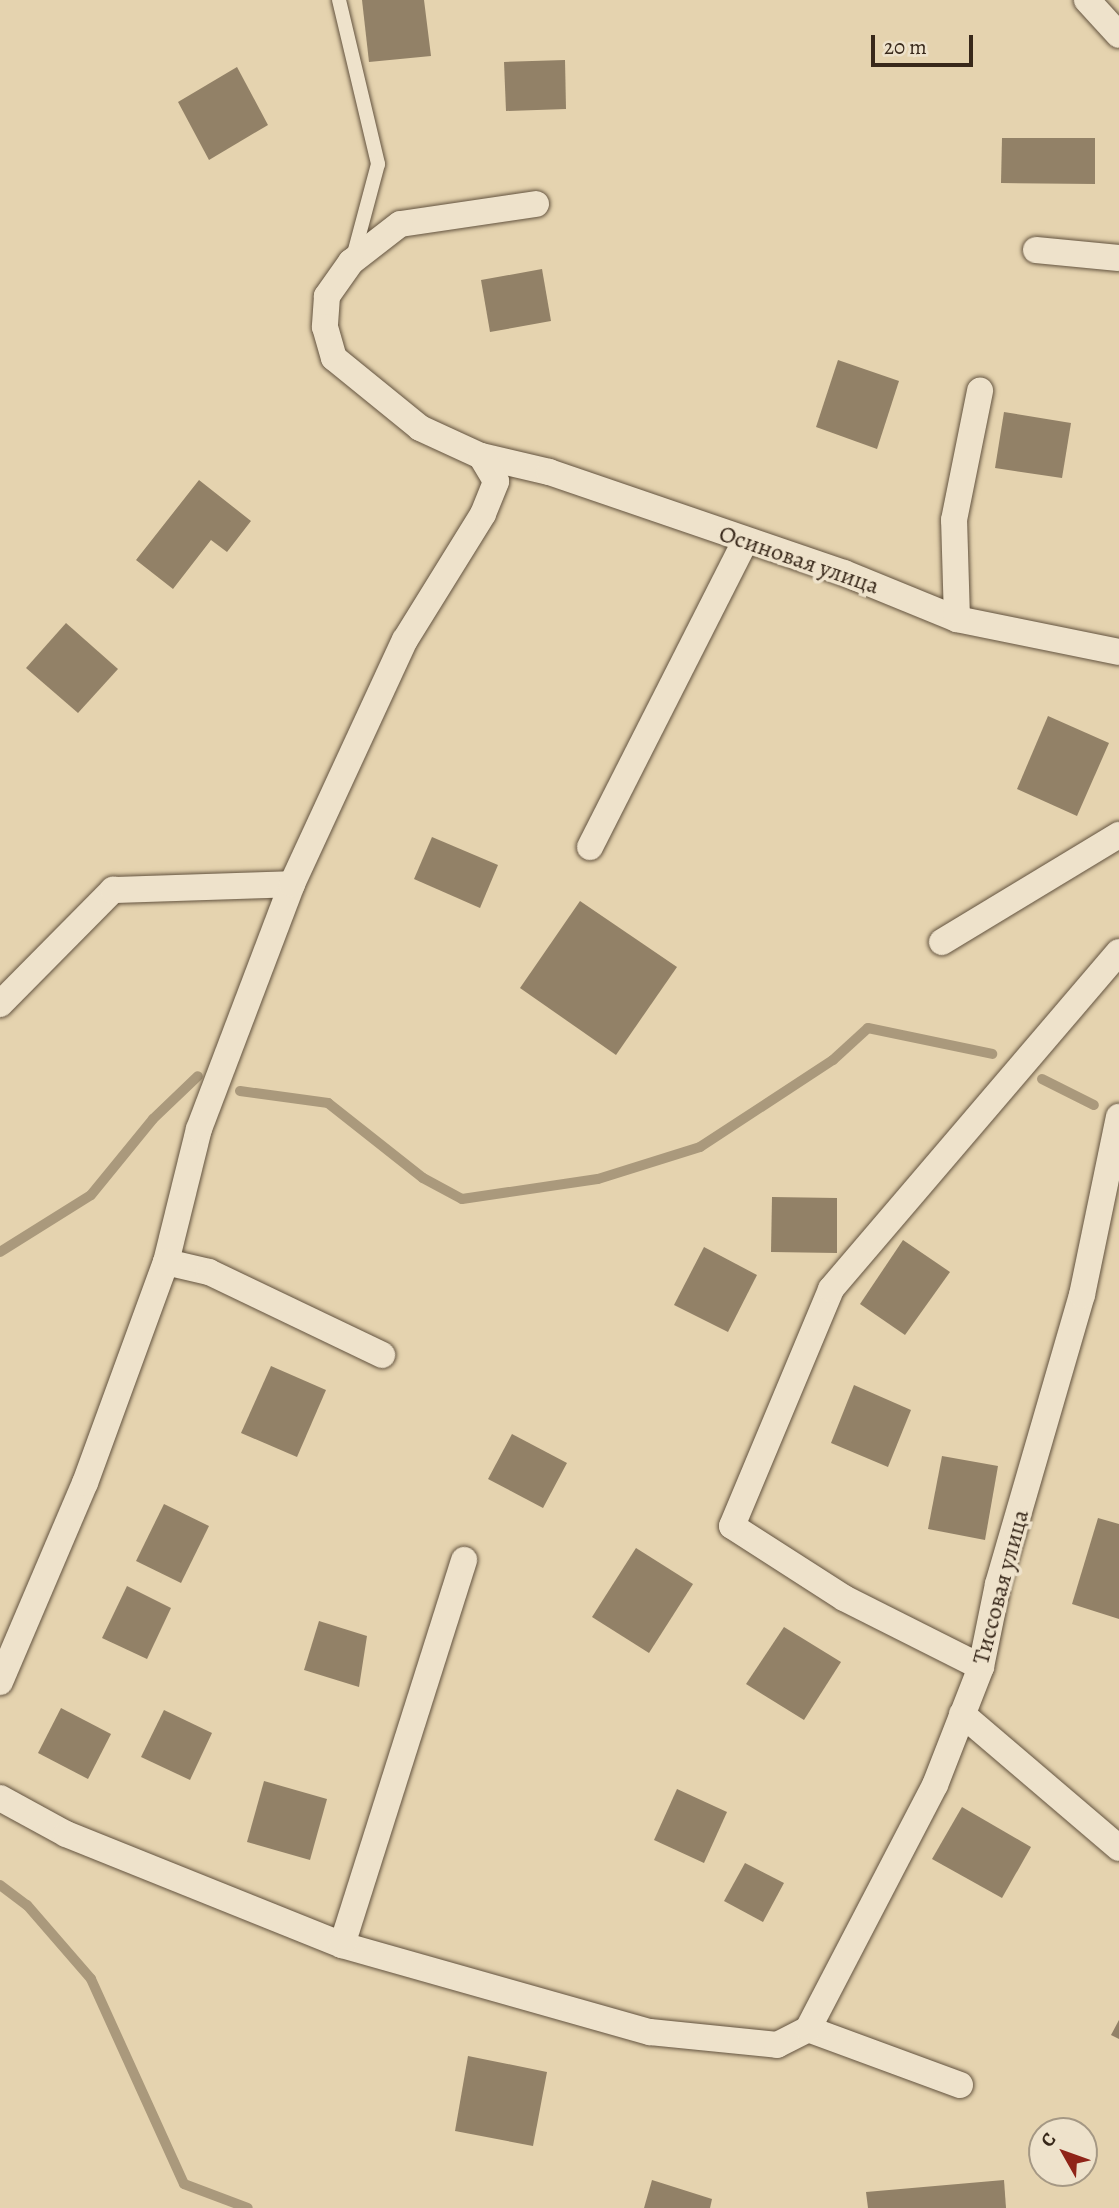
<!DOCTYPE html>
<meta charset="utf-8">
<style>
body{margin:0}
#map{position:relative;width:1119px;height:2208px;overflow:hidden;background:#e5d3af;font-family:Alegreya,serif}
div>[style]{position:absolute}
[style*='--x']{left:calc(var(--x)*1px);top:calc(var(--y)*1px);width:calc(var(--w)*1px);rotate:calc(var(--a)*1deg)}
.stream>*{height:10px;margin:-5px;padding:0 5px;transform-origin:5px;border-radius:5px;background:#aa997c}
.building>*{inset:0;background:#928167}
.roads{filter:drop-shadow(0 0 2px #63533f) drop-shadow(0 0 2px #63533f)}
.lane>*{height:14px;margin:-7px;padding:0 7px;transform-origin:7px;border-radius:7px;background:#eee2cb}
.street>*{height:26px;margin:-13px;padding:0 13px;transform-origin:13px;border-radius:13px;background:#eee2cb}
span{translate:-50% -50%;white-space:nowrap;text-align:center;line-height:1.15;-webkit-text-stroke:7px #eee2cb;paint-order:stroke}
.street-label{font-size:24px;color:#38281a}
.north{position:absolute;left:1028px;top:2117px;width:70px;height:70px;box-sizing:border-box;background:#eee2cb;border:2px solid #a59884;border-radius:50%;rotate:310deg;font-size:19px;font-weight:700;line-height:28px;text-align:center;color:#38281a}
.north::after{content:'';display:block;margin:auto;width:24px;height:32px;background:#8f2418;clip-path:polygon(50% 0,100% 100%,50% 72%,0 100%)}
.scale{position:absolute;left:871px;top:35px;width:102px;height:32px;box-sizing:border-box;border:4px solid #38281a;border-top:0;padding-left:9px;font-size:21px;line-height:24px;white-space:nowrap;color:#38281a;-webkit-text-stroke:5px #eee2cb;paint-order:stroke}
</style>
<div id="map">
<div class="stream">
<i style="--x:1042;--y:1079;--w:58;--a:26.6"></i>
<i style="--x:240;--y:1091;--w:89;--a:7.8"></i>
<i style="--x:328;--y:1103;--w:121;--a:38.3"></i>
<i style="--x:423;--y:1178;--w:44;--a:28.3"></i>
<i style="--x:462;--y:1199;--w:137;--a:-8.4"></i>
<i style="--x:598;--y:1179;--w:107;--a:-17.4"></i>
<i style="--x:700;--y:1147;--w:159;--a:-33.2"></i>
<i style="--x:833;--y:1060;--w:47;--a:-42.4"></i>
<i style="--x:868;--y:1028;--w:127;--a:11.8"></i>
<i style="--x:0;--y:1252;--w:107;--a:-32.1"></i>
<i style="--x:91;--y:1195;--w:98;--a:-50.8"></i>
<i style="--x:153;--y:1119;--w:62;--a:-43.7"></i>
<i style="--x:0;--y:1885;--w:34;--a:37"></i>
<i style="--x:27;--y:1905;--w:98;--a:49.1"></i>
<i style="--x:91;--y:1979;--w:225;--a:65.6"></i>
<i style="--x:184;--y:2184;--w:68;--a:20.6"></i>
</div>
<div class="building">
<i style="clip-path:polygon(362px 0,424px 0,431px 56px,369px 62px)"></i>
<i style="clip-path:polygon(565px 60px,566px 109px,506px 111px,504px 62px)"></i>
<i style="clip-path:polygon(237px 67px,268px 125px,209px 160px,178px 102px)"></i>
<i style="clip-path:polygon(1002px 138px,1095px 138px,1095px 184px,1001px 183px)"></i>
<i style="clip-path:polygon(542px 269px,551px 321px,490px 332px,481px 280px)"></i>
<i style="clip-path:polygon(838px 360px,899px 381px,877px 449px,816px 427px)"></i>
<i style="clip-path:polygon(1004px 412px,1071px 423px,1062px 478px,995px 468px)"></i>
<i style="clip-path:polygon(199px 480px,251px 521px,227px 552px,211px 540px,173px 589px,136px 560px)"></i>
<i style="clip-path:polygon(66px 623px,118px 669px,78px 713px,26px 668px)"></i>
<i style="clip-path:polygon(1048px 716px,1109px 743px,1077px 816px,1017px 789px)"></i>
<i style="clip-path:polygon(432px 837px,498px 865px,480px 908px,414px 879px)"></i>
<i style="clip-path:polygon(580px 901px,677px 967px,616px 1055px,520px 988px)"></i>
<i style="clip-path:polygon(772px 1197px,837px 1198px,837px 1253px,771px 1252px)"></i>
<i style="clip-path:polygon(903px 1240px,950px 1272px,905px 1335px,860px 1304px)"></i>
<i style="clip-path:polygon(704px 1247px,757px 1275px,728px 1332px,674px 1305px)"></i>
<i style="clip-path:polygon(271px 1366px,326px 1390px,297px 1457px,241px 1433px)"></i>
<i style="clip-path:polygon(854px 1385px,911px 1410px,888px 1467px,831px 1443px)"></i>
<i style="clip-path:polygon(512px 1434px,567px 1463px,543px 1508px,488px 1479px)"></i>
<i style="clip-path:polygon(942px 1456px,998px 1466px,985px 1540px,928px 1529px)"></i>
<i style="clip-path:polygon(164px 1504px,209px 1526px,181px 1583px,136px 1561px)"></i>
<i style="clip-path:polygon(1098px 1518px,1119px 1524px,1119px 1619px,1072px 1604px)"></i>
<i style="clip-path:polygon(636px 1548px,693px 1584px,649px 1653px,592px 1617px)"></i>
<i style="clip-path:polygon(127px 1586px,171px 1608px,147px 1659px,102px 1638px)"></i>
<i style="clip-path:polygon(319px 1621px,367px 1636px,359px 1687px,304px 1670px)"></i>
<i style="clip-path:polygon(784px 1627px,841px 1662px,804px 1720px,746px 1684px)"></i>
<i style="clip-path:polygon(61px 1708px,111px 1734px,88px 1779px,38px 1753px)"></i>
<i style="clip-path:polygon(164px 1710px,212px 1733px,190px 1780px,141px 1757px)"></i>
<i style="clip-path:polygon(264px 1781px,327px 1799px,310px 1860px,247px 1842px)"></i>
<i style="clip-path:polygon(677px 1789px,727px 1812px,704px 1863px,654px 1840px)"></i>
<i style="clip-path:polygon(962px 1807px,1031px 1847px,1002px 1898px,932px 1859px)"></i>
<i style="clip-path:polygon(745px 1863px,784px 1883px,763px 1922px,724px 1901px)"></i>
<i style="clip-path:polygon(1119px 2020px,1119px 2039px,1111px 2035px)"></i>
<i style="clip-path:polygon(468px 2056px,547px 2072px,533px 2146px,455px 2131px)"></i>
<i style="clip-path:polygon(652px 2180px,712px 2199px,710px 2208px,644px 2208px)"></i>
<i style="clip-path:polygon(1004px 2180px,1006px 2208px,868px 2208px,866px 2192px)"></i>
</div>
<div class="roads">
<div class="lane">
<i style="--x:339;--y:0;--w:169;--a:76.6"></i>
<i style="--x:378;--y:164;--w:96;--a:105"></i>
</div>
<div class="street">
<i style="--x:1087;--y:0;--w:47;--a:47.6"></i>
<i style="--x:536;--y:204;--w:137;--a:171.6"></i>
<i style="--x:400;--y:224;--w:62;--a:142.2"></i>
<i style="--x:351;--y:262;--w:42;--a:125.2"></i>
<i style="--x:327;--y:296;--w:31;--a:94"></i>
<i style="--x:325;--y:327;--w:32;--a:74"></i>
<i style="--x:334;--y:358;--w:111;--a:39.1"></i>
<i style="--x:420;--y:428;--w:67;--a:24.7"></i>
<i style="--x:481;--y:456;--w:70;--a:13.2"></i>
<i style="--x:549;--y:472;--w:312;--a:18.9"></i>
<i style="--x:844;--y:573;--w:122;--a:22.2"></i>
<i style="--x:957;--y:619;--w:165;--a:11.5"></i>
<i style="--x:1036;--y:250;--w:83;--a:5.5"></i>
<i style="--x:957;--y:619;--w:99;--a:-91.7"></i>
<i style="--x:954;--y:520;--w:132;--a:-78.6"></i>
<i style="--x:590;--y:847;--w:342;--a:-63.1"></i>
<i style="--x:942;--y:942;--w:207;--a:-31.2"></i>
<i style="--x:0;--y:1004;--w:161;--a:-45.3"></i>
<i style="--x:113;--y:890;--w:179;--a:-1.9"></i>
<i style="--x:166;--y:1262;--w:137;--a:-76.1"></i>
<i style="--x:199;--y:1129;--w:262;--a:-69.2"></i>
<i style="--x:292;--y:884;--w:269;--a:-65.2"></i>
<i style="--x:405;--y:640;--w:148;--a:-58.2"></i>
<i style="--x:483;--y:514;--w:35;--a:-68"></i>
<i style="--x:496;--y:481;--w:29;--a:-121"></i>
<i style="--x:981;--y:1667;--w:153;--a:-153.3"></i>
<i style="--x:844;--y:1598;--w:133;--a:-147.3"></i>
<i style="--x:732;--y:1526;--w:257;--a:-67.3"></i>
<i style="--x:831;--y:1289;--w:443;--a:-49.5"></i>
<i style="--x:0;--y:1682;--w:216;--a:-66.9"></i>
<i style="--x:85;--y:1483;--w:235;--a:-69.9"></i>
<i style="--x:166;--y:1262;--w:44;--a:13.1"></i>
<i style="--x:209;--y:1272;--w:192;--a:25.6"></i>
<i style="--x:962;--y:1714;--w:206;--a:40.5"></i>
<i style="--x:0;--y:1798;--w:75;--a:28.6"></i>
<i style="--x:66;--y:1834;--w:297;--a:21.9"></i>
<i style="--x:342;--y:1945;--w:320;--a:15.8"></i>
<i style="--x:650;--y:2032;--w:128;--a:5.8"></i>
<i style="--x:777;--y:2045;--w:35;--a:-27"></i>
<i style="--x:808;--y:2029;--w:162;--a:20.2"></i>
<i style="--x:342;--y:1945;--w:404;--a:-72.4"></i>
<i style="--x:808;--y:2029;--w:275;--a:-62.5"></i>
<i style="--x:935;--y:1785;--w:127;--a:-68.7"></i>
<i style="--x:981;--y:1667;--w:85;--a:-78.4"></i>
<i style="--x:998;--y:1584;--w:301;--a:-73.8"></i>
<i style="--x:1082;--y:1295;--w:182;--a:-78.3"></i>
</div>
</div>
<div class="street-label">
<span style="left:799px;top:560px;rotate:19deg">Осиновая улица</span>
<span style="left:1001px;top:1587px;rotate:-75deg">Тиссовая улица</span>
</div>
<div class="north">С</div>
<div class="scale">20 m</div>
</div>
